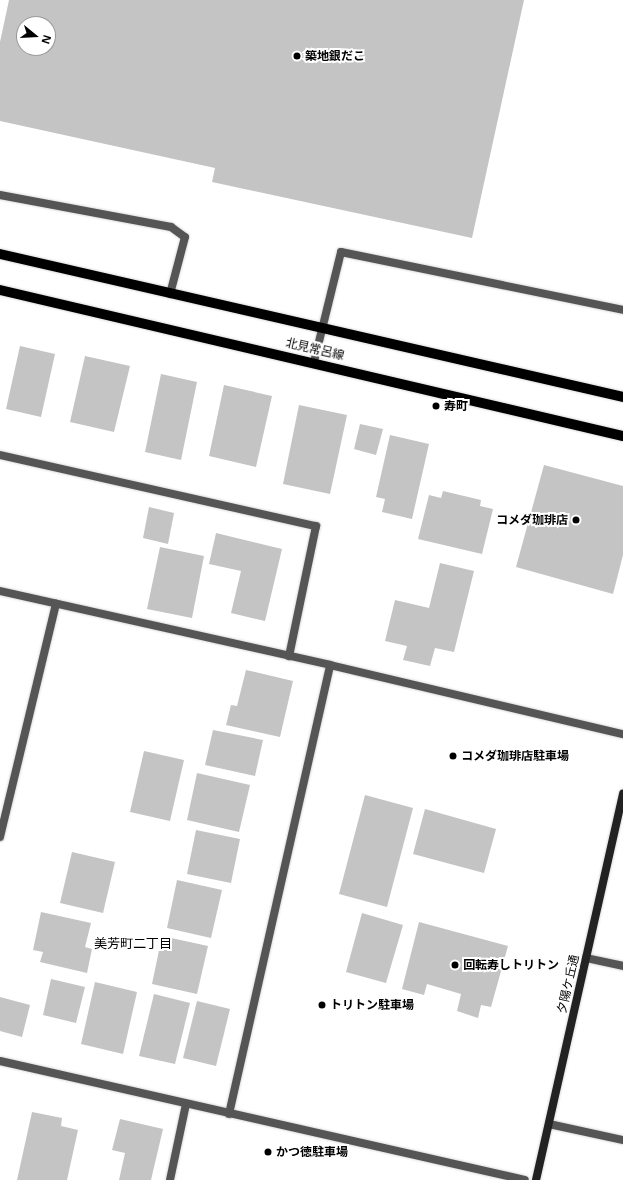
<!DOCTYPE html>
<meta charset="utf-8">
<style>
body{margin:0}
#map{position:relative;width:623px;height:1180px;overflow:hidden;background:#fff;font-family:"Open Sans","Noto Sans JP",sans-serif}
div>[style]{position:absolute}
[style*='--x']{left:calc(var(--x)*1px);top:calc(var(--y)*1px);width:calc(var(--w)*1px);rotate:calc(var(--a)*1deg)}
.building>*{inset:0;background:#c4c4c4}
.roads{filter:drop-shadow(0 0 1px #dbdbdb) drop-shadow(0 0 1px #dbdbdb)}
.lane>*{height:8px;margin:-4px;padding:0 4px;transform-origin:4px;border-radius:4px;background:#555}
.street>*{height:8px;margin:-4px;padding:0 4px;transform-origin:4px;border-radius:4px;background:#555}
.secondary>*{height:8px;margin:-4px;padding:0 4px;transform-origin:4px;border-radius:4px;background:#222}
.primary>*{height:10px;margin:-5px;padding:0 5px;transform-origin:5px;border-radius:5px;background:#000}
.dots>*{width:11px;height:11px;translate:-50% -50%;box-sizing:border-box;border:2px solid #fff;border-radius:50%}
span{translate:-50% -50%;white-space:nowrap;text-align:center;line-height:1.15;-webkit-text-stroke:4px #fff;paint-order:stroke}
.poi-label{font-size:12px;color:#000;font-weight:700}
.left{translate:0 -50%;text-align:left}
.right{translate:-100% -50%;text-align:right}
.street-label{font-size:12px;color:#000}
.neighbourhood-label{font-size:13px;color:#000}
.north{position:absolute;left:16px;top:16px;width:40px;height:40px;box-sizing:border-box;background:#fff;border:1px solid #999;border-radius:50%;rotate:108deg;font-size:11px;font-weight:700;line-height:16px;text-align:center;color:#000}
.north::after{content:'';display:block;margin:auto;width:14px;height:18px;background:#000;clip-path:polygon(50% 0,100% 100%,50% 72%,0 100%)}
</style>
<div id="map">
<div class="building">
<i style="clip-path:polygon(evenodd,9px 0,524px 0,472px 238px,212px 182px,215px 168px,0 121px,0 42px,9px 0,24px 24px,48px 24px,48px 48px,24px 48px,24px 24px)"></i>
<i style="clip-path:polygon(20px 346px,55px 354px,41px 417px,6px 409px)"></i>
<i style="clip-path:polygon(85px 356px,130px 366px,114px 432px,70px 422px)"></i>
<i style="clip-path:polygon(161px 374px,197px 382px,181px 460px,145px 452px)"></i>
<i style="clip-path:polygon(224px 385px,272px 396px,256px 467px,209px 456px)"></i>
<i style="clip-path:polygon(299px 405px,347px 415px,330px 494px,283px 484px)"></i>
<i style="clip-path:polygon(360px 424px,383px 429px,376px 455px,354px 449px)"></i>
<i style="clip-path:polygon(390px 435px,429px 444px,412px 519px,382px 512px,385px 499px,376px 497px)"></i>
<i style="clip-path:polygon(544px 465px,623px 486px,623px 555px,613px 594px,516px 567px)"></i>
<i style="clip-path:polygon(443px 491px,481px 500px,480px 506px,493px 509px,482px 554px,418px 539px,429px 495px,441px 498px)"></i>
<i style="clip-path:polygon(149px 507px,174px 513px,168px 544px,143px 538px)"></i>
<i style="clip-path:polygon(216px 533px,282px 549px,265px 621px,231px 613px,241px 571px,209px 564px)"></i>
<i style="clip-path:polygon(160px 547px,204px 556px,192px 618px,147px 609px)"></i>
<i style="clip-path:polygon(440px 563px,474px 571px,454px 652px,435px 648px,430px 666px,403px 660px,407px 646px,385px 641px,395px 600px,429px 608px)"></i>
<i style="clip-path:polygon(246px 670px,293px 681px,280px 737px,226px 725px,231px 705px,237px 706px)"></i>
<i style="clip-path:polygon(213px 730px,263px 740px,255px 776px,205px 765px)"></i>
<i style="clip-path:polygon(144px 751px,184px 760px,170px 821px,130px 812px)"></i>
<i style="clip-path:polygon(197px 773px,250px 785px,239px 832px,187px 820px)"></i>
<i style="clip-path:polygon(365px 795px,413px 808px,387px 907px,339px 894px)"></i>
<i style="clip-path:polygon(425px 809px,496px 829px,484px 873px,413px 854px)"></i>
<i style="clip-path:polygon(196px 830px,240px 839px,231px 883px,187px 874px)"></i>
<i style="clip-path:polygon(72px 852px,115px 862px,103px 913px,60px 903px)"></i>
<i style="clip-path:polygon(177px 880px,222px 890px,211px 938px,167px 928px)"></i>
<i style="clip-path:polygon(41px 912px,91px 923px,85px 947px,92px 949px,87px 973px,40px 962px,43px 952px,33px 950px)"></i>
<i style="clip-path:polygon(362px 913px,403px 925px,386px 983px,346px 972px)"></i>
<i style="clip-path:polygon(419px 922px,508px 946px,491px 1007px,481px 1005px,478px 1018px,457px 1011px,461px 994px,427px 984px,424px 995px,402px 989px)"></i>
<i style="clip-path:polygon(162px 936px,208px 946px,197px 994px,152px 984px)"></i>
<i style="clip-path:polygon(51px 979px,85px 987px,76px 1023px,43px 1015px)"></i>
<i style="clip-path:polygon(95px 982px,137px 992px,123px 1054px,81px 1044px)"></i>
<i style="clip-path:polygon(154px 994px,190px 1003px,175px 1064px,139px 1056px)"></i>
<i style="clip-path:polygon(0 997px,30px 1005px,22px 1037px,0 1031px)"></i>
<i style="clip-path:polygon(197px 1001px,230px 1009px,216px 1066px,183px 1058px)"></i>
<i style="clip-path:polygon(32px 1112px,62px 1118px,61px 1126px,78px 1130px,67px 1180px,17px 1180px)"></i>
<i style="clip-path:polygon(120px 1119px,163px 1129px,151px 1180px,119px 1180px,125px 1153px,112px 1150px)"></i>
</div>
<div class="roads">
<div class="lane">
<i style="--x:0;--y:195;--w:174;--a:10.6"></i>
<i style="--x:171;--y:227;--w:17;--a:36"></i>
<i style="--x:185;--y:237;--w:59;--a:104.7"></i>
<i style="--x:314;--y:362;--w:113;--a:-76.2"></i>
<i style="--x:341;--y:252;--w:288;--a:11.6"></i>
<i style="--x:0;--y:455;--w:324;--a:12.7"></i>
<i style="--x:316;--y:526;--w:133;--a:101.7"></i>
</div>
<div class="street">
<i style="--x:0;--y:591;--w:338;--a:12.6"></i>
<i style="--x:330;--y:665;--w:301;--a:13.3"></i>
<i style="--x:0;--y:837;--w:240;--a:-76.5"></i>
<i style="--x:586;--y:958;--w:38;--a:12"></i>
<i style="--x:0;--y:1061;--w:538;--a:12.77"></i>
<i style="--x:229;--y:1114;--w:460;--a:-77.3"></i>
<i style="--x:549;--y:1124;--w:76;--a:12.2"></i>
<i style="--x:170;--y:1180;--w:78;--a:-78.1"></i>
</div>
<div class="secondary">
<i style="--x:536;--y:1180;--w:396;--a:-77.3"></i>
</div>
<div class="primary">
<i style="--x:0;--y:254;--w:639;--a:12.93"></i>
<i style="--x:0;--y:290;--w:640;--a:13.19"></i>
</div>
</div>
<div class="dots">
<i style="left:297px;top:56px;background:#000"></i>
<i style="left:436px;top:406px;background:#000"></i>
<i style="left:576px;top:520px;background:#000"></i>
<i style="left:453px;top:756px;background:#000"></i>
<i style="left:455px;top:965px;background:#000"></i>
<i style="left:322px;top:1005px;background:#000"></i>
<i style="left:268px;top:1152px;background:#000"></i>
</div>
<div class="poi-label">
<span class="left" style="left:305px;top:56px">築地銀だこ</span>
<span class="left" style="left:444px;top:406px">寿町</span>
<span class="right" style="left:568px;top:520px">コメダ珈琲店</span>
<span class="left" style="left:461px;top:756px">コメダ珈琲店駐車場</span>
<span class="left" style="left:463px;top:965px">回転寿しトリトン</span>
<span class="left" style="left:330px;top:1005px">トリトン駐車場</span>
<span class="left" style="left:276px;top:1152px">かつ徳駐車場</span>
</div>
<div class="street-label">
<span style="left:315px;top:349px;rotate:13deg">北見常呂線</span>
<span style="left:568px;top:984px;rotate:-77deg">夕陽ケ丘通</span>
</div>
<div class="neighbourhood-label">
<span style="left:133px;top:943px">美芳町二丁目</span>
</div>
<div class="north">N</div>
</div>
